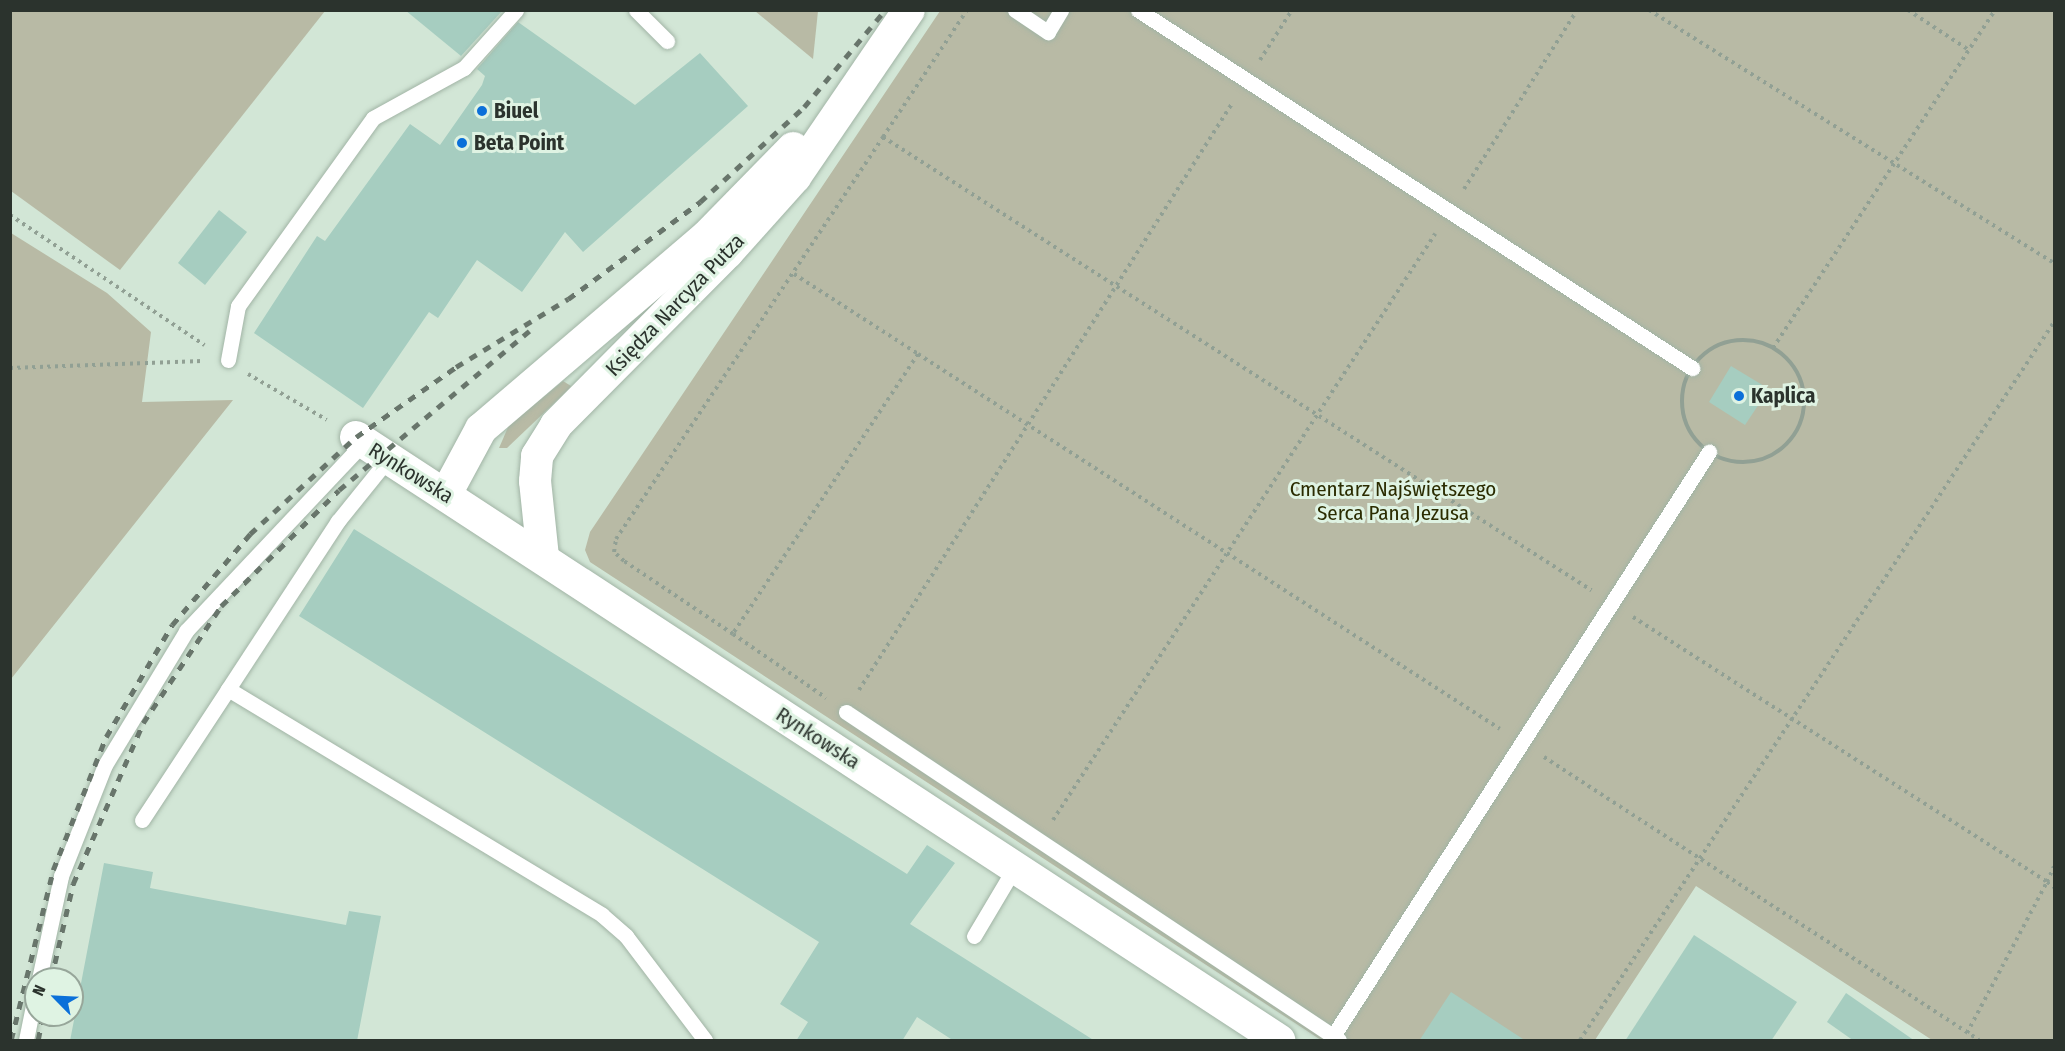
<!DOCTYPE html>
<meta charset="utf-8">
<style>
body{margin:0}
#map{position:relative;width:2065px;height:1051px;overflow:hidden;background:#d2e6d6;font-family:"Fira Sans Condensed",sans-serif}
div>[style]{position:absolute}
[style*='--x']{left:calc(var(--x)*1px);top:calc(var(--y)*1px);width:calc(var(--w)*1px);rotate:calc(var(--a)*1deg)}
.green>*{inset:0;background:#b8baa5}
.building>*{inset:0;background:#a6cdc0}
.path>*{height:4px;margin-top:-2px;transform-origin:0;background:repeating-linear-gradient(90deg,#91a094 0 3px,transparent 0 7.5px)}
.path>.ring{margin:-2px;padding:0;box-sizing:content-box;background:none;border:4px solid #91a094;border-radius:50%}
.roads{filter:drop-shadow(0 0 2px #a1b4a5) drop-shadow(0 0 2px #a1b4a5)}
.lane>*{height:15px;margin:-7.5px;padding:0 7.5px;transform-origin:7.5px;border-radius:7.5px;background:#fff}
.street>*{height:32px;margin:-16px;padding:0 16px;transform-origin:16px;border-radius:16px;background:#fff}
.rail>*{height:4.5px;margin-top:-2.25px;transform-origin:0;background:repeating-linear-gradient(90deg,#68756b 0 8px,transparent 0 16px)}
.dots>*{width:16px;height:16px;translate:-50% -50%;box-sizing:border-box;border:3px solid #dff3e3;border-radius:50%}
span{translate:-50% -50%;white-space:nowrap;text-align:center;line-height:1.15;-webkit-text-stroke:6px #dff3e3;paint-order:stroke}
.poi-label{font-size:21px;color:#2b332d;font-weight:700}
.left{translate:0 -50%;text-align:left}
.street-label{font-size:21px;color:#2b332d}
.park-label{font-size:21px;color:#2b2c01}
.frame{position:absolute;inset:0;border:12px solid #2b332d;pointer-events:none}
.north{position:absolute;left:24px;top:967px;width:60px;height:60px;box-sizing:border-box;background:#dff3e3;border:2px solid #97a69a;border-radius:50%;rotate:294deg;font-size:16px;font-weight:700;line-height:24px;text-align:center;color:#2b332d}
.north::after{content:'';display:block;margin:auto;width:21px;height:27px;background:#0b70d9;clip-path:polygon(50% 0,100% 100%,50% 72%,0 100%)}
</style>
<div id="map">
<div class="green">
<i style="clip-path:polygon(11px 10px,325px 10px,325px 11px,120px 270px,11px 191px)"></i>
<i style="clip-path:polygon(755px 11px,818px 11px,813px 59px)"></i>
<i style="clip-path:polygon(940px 11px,2054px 11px,2054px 1040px,1932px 1040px,1696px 886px,1595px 1040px,1321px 1040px,590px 562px,585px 550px,590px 532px)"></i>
<i style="clip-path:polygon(11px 233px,107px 293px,151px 332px,142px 402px,233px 400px,11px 679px)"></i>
<i style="clip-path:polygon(563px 381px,571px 386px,568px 390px,507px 448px,499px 448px,509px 425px)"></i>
</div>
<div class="building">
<i style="clip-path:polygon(405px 10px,501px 10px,502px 11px,461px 56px)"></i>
<i style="clip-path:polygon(518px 22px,635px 105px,700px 53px,748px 106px,583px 252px,565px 232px,522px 292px,477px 260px,438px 318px,429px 312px,363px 408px,254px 333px,317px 236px,325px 241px,410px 124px,440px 145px,482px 85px,485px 76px,477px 69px)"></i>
<i style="clip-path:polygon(219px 210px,247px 232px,205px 285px,178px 263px)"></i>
<i style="clip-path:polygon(1731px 366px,1769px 389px,1745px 425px,1709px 402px)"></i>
<i style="clip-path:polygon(354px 529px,907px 874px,927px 845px,955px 863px,910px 924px,1095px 1041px,954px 1041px,917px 1017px,902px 1041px,796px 1041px,808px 1022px,780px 1004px,819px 942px,299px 616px)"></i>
<i style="clip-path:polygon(104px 863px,153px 872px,150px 888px,346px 925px,349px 911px,381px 916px,357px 1041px,70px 1041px)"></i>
<i style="clip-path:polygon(1694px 935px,1797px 1002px,1771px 1041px,1625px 1041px)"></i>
<i style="clip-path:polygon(1451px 992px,1526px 1041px,1419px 1041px)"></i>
<i style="clip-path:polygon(1846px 993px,1915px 1041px,1854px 1041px,1827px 1022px)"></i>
</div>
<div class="path">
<i style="--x:1649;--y:10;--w:478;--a:32"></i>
<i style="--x:1908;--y:10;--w:73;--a:33.3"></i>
<i style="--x:1260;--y:60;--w:59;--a:-57.4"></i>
<i style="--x:883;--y:137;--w:152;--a:-56.5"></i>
<i style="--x:1464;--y:189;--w:212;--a:-57.7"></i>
<i style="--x:10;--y:215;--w:234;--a:33.8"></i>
<i style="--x:794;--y:274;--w:148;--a:32.8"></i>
<i style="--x:918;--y:354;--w:336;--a:123.5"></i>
<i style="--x:733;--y:634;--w:131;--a:-146.2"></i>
<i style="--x:624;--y:561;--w:13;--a:-138"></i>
<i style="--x:614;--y:552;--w:13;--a:-81"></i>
<i style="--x:616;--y:539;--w:483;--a:-56.4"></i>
<i style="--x:883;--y:137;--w:841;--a:32.61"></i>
<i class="ring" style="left:1682px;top:340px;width:118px;height:118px"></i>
<i style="--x:1773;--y:348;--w:404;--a:-56.7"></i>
<i style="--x:918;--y:354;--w:692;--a:32.79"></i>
<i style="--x:10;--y:368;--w:192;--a:-2.1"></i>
<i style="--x:248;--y:374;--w:91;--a:30.2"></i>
<i style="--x:1633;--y:617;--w:492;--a:32.6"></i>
<i style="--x:2047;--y:882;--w:17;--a:-66"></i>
<i style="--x:733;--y:634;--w:113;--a:34.5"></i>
<i style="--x:859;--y:690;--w:697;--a:-57.54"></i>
<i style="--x:1544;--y:757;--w:519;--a:33.05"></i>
<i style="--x:1053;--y:820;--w:700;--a:-56.9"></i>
<i style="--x:1967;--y:1033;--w:171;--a:-62.1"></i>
<i style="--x:2047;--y:882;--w:9;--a:36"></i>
<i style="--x:1580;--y:1040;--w:860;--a:-56.57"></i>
</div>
<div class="roads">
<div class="lane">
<i style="--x:636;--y:10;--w:44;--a:45"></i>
<i style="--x:1015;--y:10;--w:40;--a:34"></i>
<i style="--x:1048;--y:32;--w:26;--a:-59"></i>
<i style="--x:1138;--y:10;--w:660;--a:32.87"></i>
<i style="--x:228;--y:360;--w:55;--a:-79.5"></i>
<i style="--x:238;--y:306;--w:231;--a:-54.3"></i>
<i style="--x:373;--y:118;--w:104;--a:-28.8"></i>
<i style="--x:464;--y:68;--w:78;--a:-48.1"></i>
<i style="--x:388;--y:459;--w:80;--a:128.9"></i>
<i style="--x:338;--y:521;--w:201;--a:123.2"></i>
<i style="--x:228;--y:689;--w:437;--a:31.1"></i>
<i style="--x:602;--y:915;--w:32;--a:41"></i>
<i style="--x:626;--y:936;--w:131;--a:52.8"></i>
<i style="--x:846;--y:712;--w:592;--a:33.64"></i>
<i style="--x:142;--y:820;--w:157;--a:-56.7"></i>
<i style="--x:974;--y:936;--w:80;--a:-59.3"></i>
<i style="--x:39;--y:979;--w:105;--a:-77.9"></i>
<i style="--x:61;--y:876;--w:119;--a:-68.4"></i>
<i style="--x:105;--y:765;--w:157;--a:-58.8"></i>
<i style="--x:186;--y:631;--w:258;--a:-46.7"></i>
<i style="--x:1333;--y:1036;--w:695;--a:-57.23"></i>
<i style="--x:26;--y:1040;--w:50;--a:-78.5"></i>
</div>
<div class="street">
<i style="--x:356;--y:437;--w:1103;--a:33.16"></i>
<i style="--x:446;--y:494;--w:74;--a:-61.7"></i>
<i style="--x:481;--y:429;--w:294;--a:-40.5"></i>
<i style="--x:705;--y:238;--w:126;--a:-45.6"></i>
<i style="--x:543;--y:557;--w:76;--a:-96"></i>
<i style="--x:535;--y:481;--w:25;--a:-85"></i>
<i style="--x:537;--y:456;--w:36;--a:-58"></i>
<i style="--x:556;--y:425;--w:244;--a:-45.2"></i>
<i style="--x:728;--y:252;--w:101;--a:-48.2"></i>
<i style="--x:795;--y:177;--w:202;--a:-55.7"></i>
</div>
</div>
<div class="rail">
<i style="--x:51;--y:979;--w:98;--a:-77"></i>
<i style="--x:73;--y:884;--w:176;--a:-66.5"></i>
<i style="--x:143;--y:723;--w:141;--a:-56.3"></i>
<i style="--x:221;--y:606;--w:165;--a:-44.5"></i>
<i style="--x:339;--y:490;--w:253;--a:-39.9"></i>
<i style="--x:11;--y:1040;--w:175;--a:-76.1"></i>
<i style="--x:53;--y:870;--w:143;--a:-68.3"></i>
<i style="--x:106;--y:737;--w:130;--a:-59.5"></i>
<i style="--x:172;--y:625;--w:120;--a:-49.4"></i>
<i style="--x:250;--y:534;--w:144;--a:-42.5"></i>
<i style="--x:356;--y:437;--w:122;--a:-35"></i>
<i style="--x:456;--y:367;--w:131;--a:-31.3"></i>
<i style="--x:568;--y:299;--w:164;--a:-36.3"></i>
<i style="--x:700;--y:202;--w:141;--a:-42.4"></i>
<i style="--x:804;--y:107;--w:126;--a:-50.1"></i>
<i style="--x:38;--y:1040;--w:25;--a:-79"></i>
</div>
<div class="dots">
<i style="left:482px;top:111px;background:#0b70d9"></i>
<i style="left:462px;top:143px;background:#0b70d9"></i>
<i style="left:1739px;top:396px;background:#0b70d9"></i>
</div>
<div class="poi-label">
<span class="left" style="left:494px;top:111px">Biuel</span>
<span class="left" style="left:474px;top:143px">Beta Point</span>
<span class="left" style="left:1751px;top:396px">Kaplica</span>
</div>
<div class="street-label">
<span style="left:675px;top:305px;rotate:-46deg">Księdza Narcyza Putza</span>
<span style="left:411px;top:473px;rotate:32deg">Rynkowska</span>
<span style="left:818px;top:738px;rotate:33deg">Rynkowska</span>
</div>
<div class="park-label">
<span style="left:1393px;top:501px">Cmentarz Najświętszego<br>Serca Pana Jezusa</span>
</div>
<div class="frame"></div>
<div class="north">N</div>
</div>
